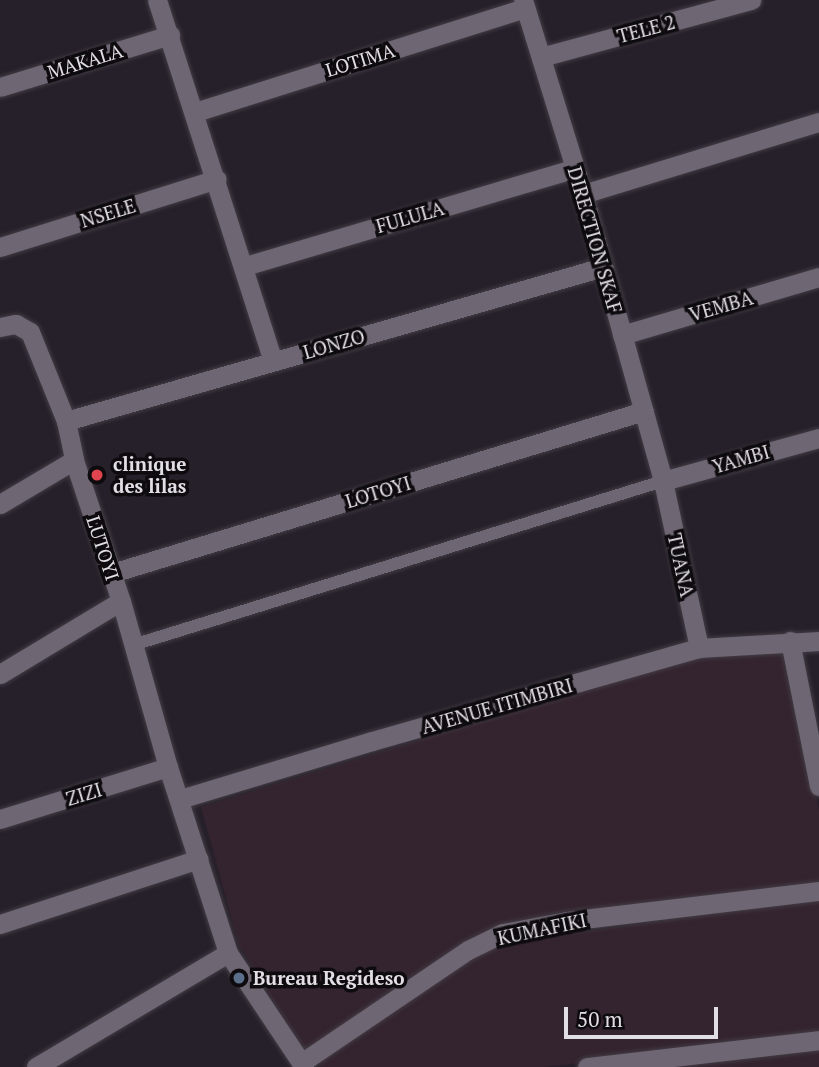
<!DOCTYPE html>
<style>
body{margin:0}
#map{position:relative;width:819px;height:1067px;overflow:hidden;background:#26202a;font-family:"PT Serif",serif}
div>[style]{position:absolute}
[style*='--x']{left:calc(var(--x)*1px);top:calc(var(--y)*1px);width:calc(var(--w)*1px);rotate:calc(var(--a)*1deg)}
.industrial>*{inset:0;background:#34242f}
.roads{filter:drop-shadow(0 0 2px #423c45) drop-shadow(0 0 2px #423c45)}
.service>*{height:12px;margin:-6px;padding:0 6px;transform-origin:6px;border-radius:6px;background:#6e6672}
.minor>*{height:19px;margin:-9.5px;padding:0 9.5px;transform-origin:9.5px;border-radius:9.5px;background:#6e6672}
.dots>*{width:19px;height:19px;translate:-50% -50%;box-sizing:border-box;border:4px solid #0e0b0f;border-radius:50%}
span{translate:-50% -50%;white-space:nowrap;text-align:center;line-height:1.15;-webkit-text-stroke:7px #0e0b0f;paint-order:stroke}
.street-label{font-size:19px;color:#e2dee5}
.poi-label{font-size:19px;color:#e2dee5;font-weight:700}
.left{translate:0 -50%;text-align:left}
.scale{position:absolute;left:564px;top:1007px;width:154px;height:32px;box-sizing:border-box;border:4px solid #e2dee5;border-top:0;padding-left:9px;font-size:21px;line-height:24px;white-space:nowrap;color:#e2dee5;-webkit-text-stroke:5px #0e0b0f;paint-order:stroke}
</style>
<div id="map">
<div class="industrial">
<i style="clip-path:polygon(787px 645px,819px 810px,819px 886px,503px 928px,304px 1052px,239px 945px,201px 807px,715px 650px)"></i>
<i style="clip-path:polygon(819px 898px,819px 1036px,543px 1067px,321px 1067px,314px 1055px,493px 945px)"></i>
<i style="clip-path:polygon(819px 1044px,819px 1067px,627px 1067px)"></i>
</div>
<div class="roads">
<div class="service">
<i style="--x:133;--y:645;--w:555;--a:-17.19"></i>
</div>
<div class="minor">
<i style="--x:157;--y:0;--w:379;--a:72.2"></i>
<i style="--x:523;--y:0;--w:203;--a:72.8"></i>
<i style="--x:583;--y:194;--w:298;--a:74.4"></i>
<i style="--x:663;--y:481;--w:171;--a:77.8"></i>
<i style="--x:541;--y:57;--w:218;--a:-15.2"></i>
<i style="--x:0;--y:87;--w:178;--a:-17"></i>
<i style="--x:195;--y:112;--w:346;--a:-17.5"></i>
<i style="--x:583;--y:194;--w:247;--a:-17"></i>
<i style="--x:0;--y:247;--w:227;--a:-17.4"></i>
<i style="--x:245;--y:266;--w:344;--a:-16.5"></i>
<i style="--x:0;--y:327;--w:16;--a:-11"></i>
<i style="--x:16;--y:324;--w:16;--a:30"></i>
<i style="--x:30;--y:332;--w:96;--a:68"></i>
<i style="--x:66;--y:421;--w:40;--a:78"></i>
<i style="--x:74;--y:460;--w:149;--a:71.6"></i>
<i style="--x:121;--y:601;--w:173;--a:74.2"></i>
<i style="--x:168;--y:767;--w:195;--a:72.1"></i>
<i style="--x:228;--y:953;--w:137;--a:56.3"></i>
<i style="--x:622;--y:335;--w:205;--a:-16.4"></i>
<i style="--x:66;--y:421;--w:559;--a:-16"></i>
<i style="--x:663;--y:481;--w:162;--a:-15.4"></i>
<i style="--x:0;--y:504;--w:86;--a:-30.7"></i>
<i style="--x:112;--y:573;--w:556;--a:-16.94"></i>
<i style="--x:790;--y:641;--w:148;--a:78.7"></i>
<i style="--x:0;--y:674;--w:141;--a:-31.1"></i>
<i style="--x:180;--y:799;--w:201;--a:-16.8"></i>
<i style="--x:372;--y:741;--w:340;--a:-15.9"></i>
<i style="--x:699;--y:648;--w:120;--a:-3.3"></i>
<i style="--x:0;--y:819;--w:176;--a:-17.2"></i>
<i style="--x:0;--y:924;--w:209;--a:-18.1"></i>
<i style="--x:301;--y:1063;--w:202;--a:-34.1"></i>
<i style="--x:468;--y:950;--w:39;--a:-26"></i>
<i style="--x:503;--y:933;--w:65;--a:-10.6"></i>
<i style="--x:567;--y:921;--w:254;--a:-6.8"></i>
<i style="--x:36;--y:1067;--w:223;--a:-30.7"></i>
<i style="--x:587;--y:1067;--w:234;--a:-6.6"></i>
</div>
</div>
<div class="dots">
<i style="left:97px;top:475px;background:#e0444e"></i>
<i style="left:239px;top:978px;background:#5c6f8a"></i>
</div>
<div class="street-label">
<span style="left:646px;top:29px;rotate:-15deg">TELE 2</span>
<span style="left:360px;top:60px;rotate:-17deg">LOTIMA</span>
<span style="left:85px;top:61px;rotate:-17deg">MAKALA</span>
<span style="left:108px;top:213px;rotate:-17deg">NSELE</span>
<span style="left:410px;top:217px;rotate:-16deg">FULULA</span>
<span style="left:595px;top:240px;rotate:74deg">DIRECTION SKAF</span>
<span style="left:721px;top:306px;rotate:-16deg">VEMBA</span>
<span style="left:334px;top:344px;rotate:-16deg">LONZO</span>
<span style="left:741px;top:459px;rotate:-16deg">YAMBI</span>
<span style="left:378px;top:492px;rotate:-17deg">LOTOYI</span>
<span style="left:103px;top:548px;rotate:72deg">LUTOYI</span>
<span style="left:681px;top:565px;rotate:78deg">TUANA</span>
<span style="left:497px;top:706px;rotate:-16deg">AVENUE ITIMBIRI</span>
<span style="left:84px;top:794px;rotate:-17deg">ZIZI</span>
<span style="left:542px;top:929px;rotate:-12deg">KUMAFIKI</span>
</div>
<div class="poi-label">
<span class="left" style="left:113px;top:475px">clinique<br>des lilas</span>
<span class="left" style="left:253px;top:978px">Bureau Regideso</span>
</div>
<div class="scale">50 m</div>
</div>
